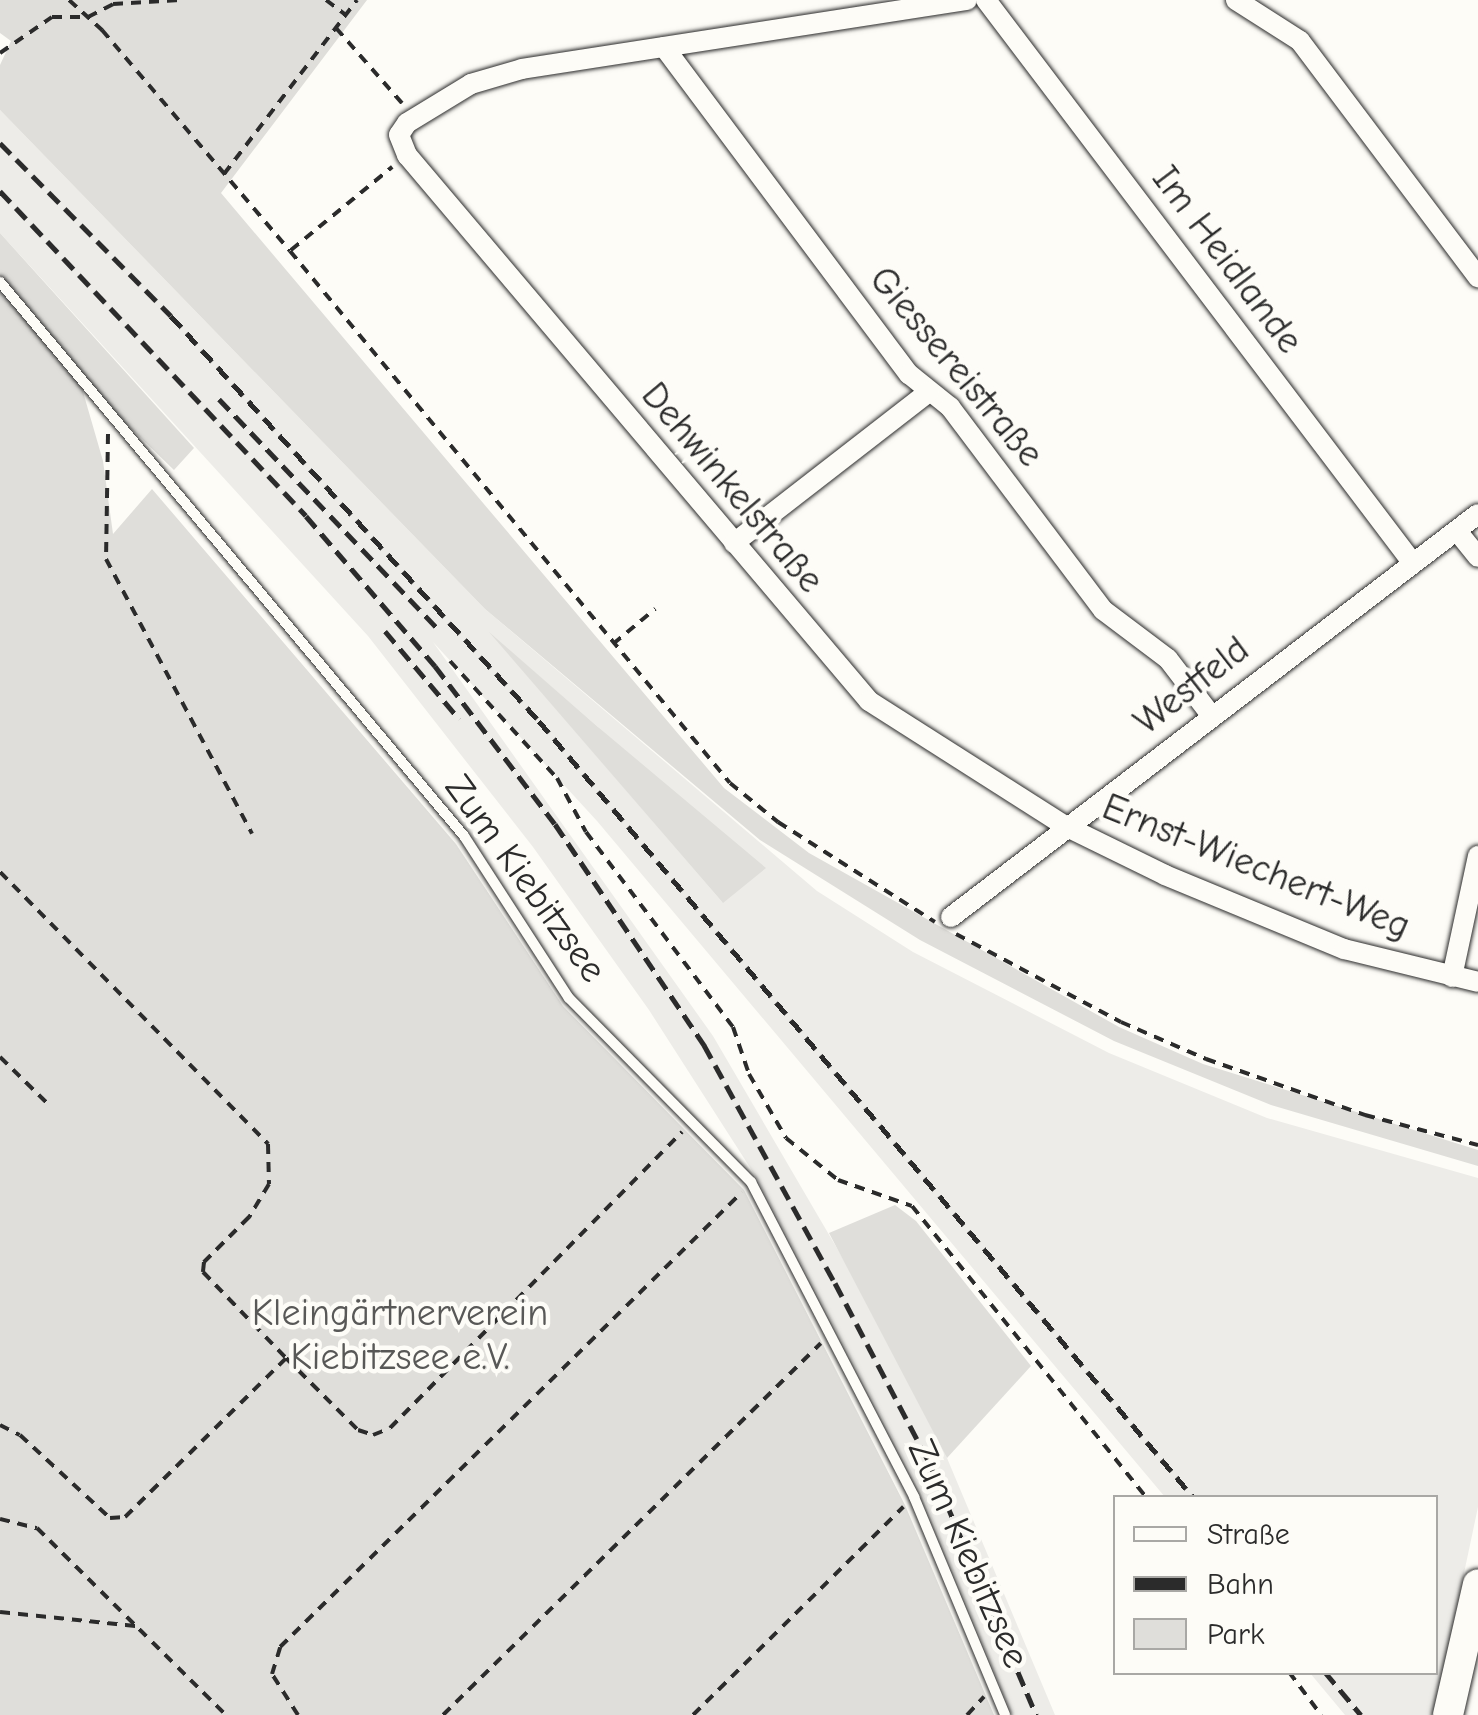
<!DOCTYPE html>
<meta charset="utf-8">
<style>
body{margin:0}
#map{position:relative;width:1478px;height:1715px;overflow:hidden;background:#fdfcf7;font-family:"Comic Neue",sans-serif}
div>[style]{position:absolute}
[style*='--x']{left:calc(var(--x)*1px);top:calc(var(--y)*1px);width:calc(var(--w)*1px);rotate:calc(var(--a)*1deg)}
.built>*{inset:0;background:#edece8}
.green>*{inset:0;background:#dfdeda}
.path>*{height:4px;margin-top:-2px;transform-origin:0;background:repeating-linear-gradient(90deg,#2b2b2b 0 10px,transparent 0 18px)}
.roads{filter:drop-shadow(0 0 2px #2b2b2b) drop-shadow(0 0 2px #2b2b2b)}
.lane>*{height:10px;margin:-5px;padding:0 5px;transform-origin:5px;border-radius:5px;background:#fdfcf7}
.street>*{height:20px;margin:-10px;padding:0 10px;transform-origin:10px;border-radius:10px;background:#fdfcf7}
.secondary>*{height:30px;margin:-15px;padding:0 15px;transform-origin:15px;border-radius:15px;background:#fdfcf7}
.rail>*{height:5px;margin-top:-2.5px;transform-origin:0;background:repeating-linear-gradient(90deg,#2b2b2b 0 15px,transparent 0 23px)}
span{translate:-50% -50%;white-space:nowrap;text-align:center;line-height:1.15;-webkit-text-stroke:9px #fdfcf7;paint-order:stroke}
.street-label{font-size:38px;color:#2b2b2b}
.park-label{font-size:38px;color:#585857}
.legend{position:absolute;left:1113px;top:1495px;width:325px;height:180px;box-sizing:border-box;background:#fdfcf7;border:2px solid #a9a8a5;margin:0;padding:12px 18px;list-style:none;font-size:30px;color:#2b2b2b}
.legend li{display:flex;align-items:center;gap:20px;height:50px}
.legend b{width:50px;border:2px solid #a9a8a5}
</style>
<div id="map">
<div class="built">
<i style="clip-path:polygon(evenodd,0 110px,485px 609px,817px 891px,913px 952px,1109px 1053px,1267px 1118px,1478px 1178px,1478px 1507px,1434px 1715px,1345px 1715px,1310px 1673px,1436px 1672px,1436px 1498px,1165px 1497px,597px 821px,433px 642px,713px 1036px,873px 1310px,947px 1458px,1055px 1715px,1012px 1715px,922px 1494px,758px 1180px,649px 1010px,533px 847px,368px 636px,0 233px,0 110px,496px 639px,598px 727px,723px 903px,496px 639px)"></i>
</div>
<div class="green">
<i style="clip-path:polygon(0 0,367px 0,221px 193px,724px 788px,809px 853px,1119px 1027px,1203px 1064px,1478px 1150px,1478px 1166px,1271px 1105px,1114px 1041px,920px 940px,760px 840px,485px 609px,0 110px,0 65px,11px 41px,0 33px)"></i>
<i style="clip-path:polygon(0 233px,194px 448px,174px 470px,79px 378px,103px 461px,113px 534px,152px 489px,456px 844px,563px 1006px,744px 1190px,905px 1505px,994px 1715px,0 1715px)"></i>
<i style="clip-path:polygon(489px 632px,598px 727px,766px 868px,723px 903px)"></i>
<i style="clip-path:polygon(895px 1205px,916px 1221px,1031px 1366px,947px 1458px,829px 1233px)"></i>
</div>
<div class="path">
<i style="--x:69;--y:0;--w:45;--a:42.3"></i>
<i style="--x:102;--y:30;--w:290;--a:49.6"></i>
<i style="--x:290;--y:251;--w:690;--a:50.41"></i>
<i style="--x:730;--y:783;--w:62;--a:39.1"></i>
<i style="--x:778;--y:822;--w:186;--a:32.5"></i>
<i style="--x:326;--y:0;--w:25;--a:37"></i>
<i style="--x:336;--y:28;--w:100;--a:48.7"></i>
<i style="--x:0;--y:53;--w:63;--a:-34.7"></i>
<i style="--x:52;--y:17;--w:36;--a:0"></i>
<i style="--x:88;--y:17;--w:28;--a:-27"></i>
<i style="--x:113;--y:4;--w:67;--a:-3.4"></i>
<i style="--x:224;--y:174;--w:219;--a:-52.6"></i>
<i style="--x:291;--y:250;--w:131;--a:-39.4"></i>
<i style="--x:108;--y:434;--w:125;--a:90.9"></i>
<i style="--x:106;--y:559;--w:311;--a:62"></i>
<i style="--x:613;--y:644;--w:55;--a:-39.8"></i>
<i style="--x:450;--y:661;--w:159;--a:47.6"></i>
<i style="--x:557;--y:778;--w:61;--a:61.8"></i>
<i style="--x:586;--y:832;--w:244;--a:53"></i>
<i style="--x:733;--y:1027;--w:50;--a:71.2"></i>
<i style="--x:749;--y:1074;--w:74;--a:60"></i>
<i style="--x:786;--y:1138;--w:67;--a:38.9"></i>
<i style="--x:838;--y:1180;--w:78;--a:19.4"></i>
<i style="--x:912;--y:1206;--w:375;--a:51.2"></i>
<i style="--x:0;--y:872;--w:382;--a:45.4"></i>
<i style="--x:268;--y:1144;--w:40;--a:88.6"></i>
<i style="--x:269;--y:1184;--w:39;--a:121"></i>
<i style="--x:249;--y:1217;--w:64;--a:135"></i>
<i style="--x:204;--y:1262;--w:10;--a:96"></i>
<i style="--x:203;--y:1272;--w:120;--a:46"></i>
<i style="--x:956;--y:934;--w:187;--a:28.1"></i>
<i style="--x:1121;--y:1022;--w:93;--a:23.5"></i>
<i style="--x:1206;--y:1059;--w:169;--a:19.4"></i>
<i style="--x:1365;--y:1115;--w:117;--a:14.9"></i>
<i style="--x:0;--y:1057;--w:69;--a:44.4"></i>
<i style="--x:0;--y:1425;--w:22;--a:27"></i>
<i style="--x:20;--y:1435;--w:122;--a:42.7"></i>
<i style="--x:110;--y:1518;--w:15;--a:-4"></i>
<i style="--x:125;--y:1517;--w:226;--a:-44.6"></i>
<i style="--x:286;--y:1358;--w:102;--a:45"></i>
<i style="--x:358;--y:1430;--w:16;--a:18"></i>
<i style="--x:373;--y:1435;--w:18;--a:-22"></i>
<i style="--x:390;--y:1428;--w:416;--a:-45.4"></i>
<i style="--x:0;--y:1519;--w:38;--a:14"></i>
<i style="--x:37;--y:1528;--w:266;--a:44.7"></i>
<i style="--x:0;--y:1612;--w:136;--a:5.9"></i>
<i style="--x:1289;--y:1672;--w:54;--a:53.3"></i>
<i style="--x:298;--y:1715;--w:49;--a:-122.4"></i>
<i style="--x:272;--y:1674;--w:28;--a:-73"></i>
<i style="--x:280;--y:1647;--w:648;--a:-44.56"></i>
<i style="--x:443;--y:1715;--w:530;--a:-44.54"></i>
<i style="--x:693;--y:1715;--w:296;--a:-44.7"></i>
<i style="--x:967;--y:1715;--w:25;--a:-47"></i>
</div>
<div class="roads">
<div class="lane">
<i style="--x:0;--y:282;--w:723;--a:50.05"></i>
<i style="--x:464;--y:836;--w:193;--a:57.1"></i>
<i style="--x:569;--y:998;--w:259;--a:45.3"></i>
<i style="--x:751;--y:1182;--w:355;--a:62.6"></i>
<i style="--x:914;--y:1497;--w:236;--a:67.3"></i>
</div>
<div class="street">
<i style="--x:967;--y:0;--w:450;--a:171.2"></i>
<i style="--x:522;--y:69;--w:53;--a:163.6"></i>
<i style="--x:471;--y:84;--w:75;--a:148.6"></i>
<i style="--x:407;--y:123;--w:14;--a:124"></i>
<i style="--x:399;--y:135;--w:22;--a:68"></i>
<i style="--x:407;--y:155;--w:715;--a:49.76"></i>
<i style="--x:869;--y:701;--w:235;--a:32.5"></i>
<i style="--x:1067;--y:827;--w:109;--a:26.1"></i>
<i style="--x:1165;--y:875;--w:194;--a:22.5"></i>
<i style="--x:1344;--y:949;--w:138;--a:13.8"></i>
<i style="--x:986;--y:0;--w:705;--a:52.84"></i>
<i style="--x:1236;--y:0;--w:76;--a:32.6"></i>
<i style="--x:1300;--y:41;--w:296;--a:53"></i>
<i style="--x:664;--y:47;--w:409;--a:53.2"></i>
<i style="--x:909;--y:374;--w:53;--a:38.8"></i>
<i style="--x:950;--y:407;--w:254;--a:53"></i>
<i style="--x:1103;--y:610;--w:81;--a:37"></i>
<i style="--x:1168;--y:659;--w:71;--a:52.5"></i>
<i style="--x:1457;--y:531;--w:33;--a:51"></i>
<i style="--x:734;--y:543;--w:247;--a:-37.8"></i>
<i style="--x:951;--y:917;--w:663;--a:-37.41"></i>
<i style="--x:1452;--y:977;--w:124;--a:-77.9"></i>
</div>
<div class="secondary">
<i style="--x:1448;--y:1715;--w:134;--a:-77.1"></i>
</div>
</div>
<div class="rail">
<i style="--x:0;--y:143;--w:243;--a:45.3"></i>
<i style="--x:171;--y:316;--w:547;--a:47.74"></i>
<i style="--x:539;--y:721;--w:1016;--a:49.87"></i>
<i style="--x:0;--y:191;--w:446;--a:46.7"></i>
<i style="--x:306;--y:516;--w:198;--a:49.3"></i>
<i style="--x:435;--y:666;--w:198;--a:52.8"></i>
<i style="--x:555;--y:824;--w:267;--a:56"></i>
<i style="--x:704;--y:1045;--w:272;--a:61.2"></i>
<i style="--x:835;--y:1283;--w:200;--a:62.3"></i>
<i style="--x:928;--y:1460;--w:277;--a:67"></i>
<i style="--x:219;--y:399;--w:315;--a:46.4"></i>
<i style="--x:385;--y:631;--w:115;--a:49.9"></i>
<i style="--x:1325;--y:1672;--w:56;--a:50.1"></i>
</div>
<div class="street-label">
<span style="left:1227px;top:260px;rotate:53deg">Im Heidlande</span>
<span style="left:956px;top:367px;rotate:50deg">Giessereistraße</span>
<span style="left:732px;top:488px;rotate:50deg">Dehwinkelstraße</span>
<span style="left:1192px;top:686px;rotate:-38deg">Westfeld</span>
<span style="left:1256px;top:867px;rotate:22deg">Ernst-Wiechert-Weg</span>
<span style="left:525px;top:879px;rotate:54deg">Zum Kiebitzsee</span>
<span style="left:968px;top:1554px;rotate:66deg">Zum Kiebitzsee</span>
</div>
<div class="park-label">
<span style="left:400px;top:1336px">Kleingärtnerverein<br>Kiebitzsee e.V.</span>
</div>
<ul class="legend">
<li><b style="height:12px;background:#fdfcf7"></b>Straße</li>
<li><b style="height:12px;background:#2b2b2b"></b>Bahn</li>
<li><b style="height:28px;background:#dfdeda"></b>Park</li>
</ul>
</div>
